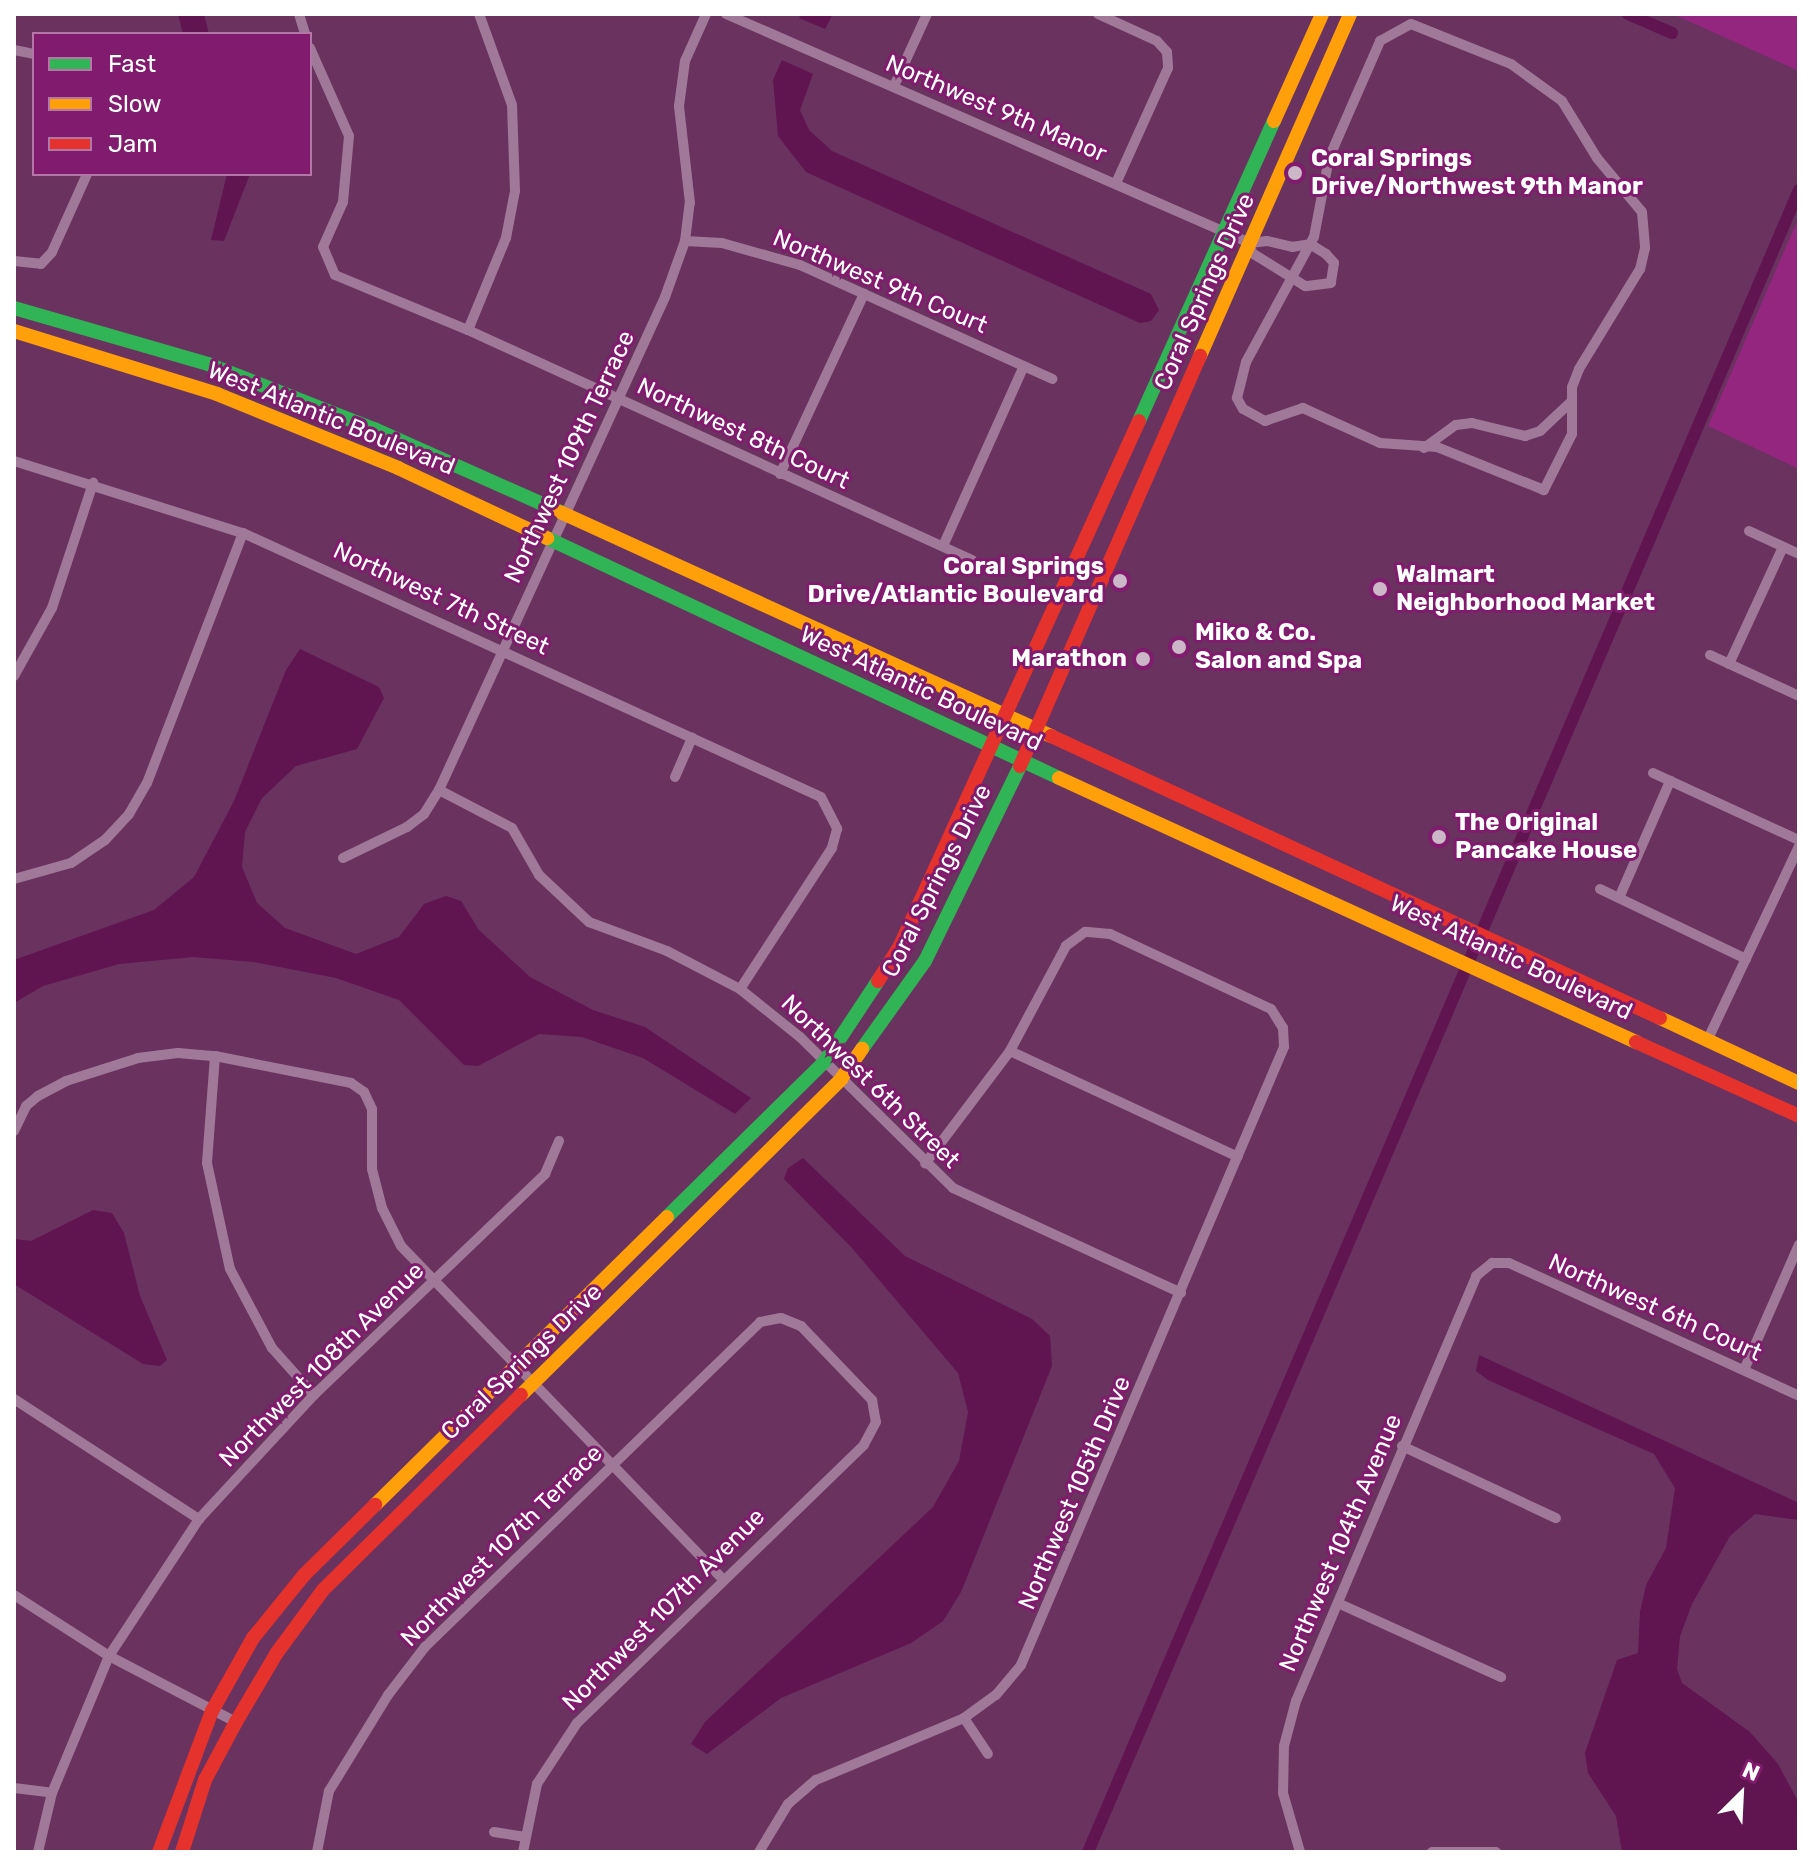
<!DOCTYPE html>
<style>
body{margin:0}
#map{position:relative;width:1813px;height:1866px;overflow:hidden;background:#6a325f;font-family:Rubik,sans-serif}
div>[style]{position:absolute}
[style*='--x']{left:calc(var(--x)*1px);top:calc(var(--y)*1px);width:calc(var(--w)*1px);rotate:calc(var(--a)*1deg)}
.green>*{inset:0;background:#942680}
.water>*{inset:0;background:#601450}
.canal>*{height:12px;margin:-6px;padding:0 6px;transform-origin:6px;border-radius:6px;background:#601450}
.street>*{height:10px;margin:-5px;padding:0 5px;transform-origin:5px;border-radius:5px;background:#a07898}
.fast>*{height:14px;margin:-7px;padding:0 7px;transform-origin:7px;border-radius:7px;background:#30b455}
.slow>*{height:14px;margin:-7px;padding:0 7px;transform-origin:7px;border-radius:7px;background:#ff9f0a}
.jam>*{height:14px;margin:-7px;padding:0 7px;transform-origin:7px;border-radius:7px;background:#e5322d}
.dots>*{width:22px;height:22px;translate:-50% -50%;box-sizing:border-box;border:4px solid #811b6d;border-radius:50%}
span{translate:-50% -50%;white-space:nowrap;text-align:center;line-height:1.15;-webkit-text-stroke:6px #811b6d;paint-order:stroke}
.street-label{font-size:24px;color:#fff}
.poi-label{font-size:24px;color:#fff;font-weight:700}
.left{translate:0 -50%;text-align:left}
.right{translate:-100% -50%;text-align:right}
.frame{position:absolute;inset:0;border:16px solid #fff;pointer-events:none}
.legend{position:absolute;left:32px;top:32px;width:280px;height:144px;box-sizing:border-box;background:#811b6d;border:2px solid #b376a7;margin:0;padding:10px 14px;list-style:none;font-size:24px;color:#fff}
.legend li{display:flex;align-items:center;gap:16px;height:40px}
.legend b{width:40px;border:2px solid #b376a7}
.north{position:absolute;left:1701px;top:1754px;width:80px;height:80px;-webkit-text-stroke:6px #811b6d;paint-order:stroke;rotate:24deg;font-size:22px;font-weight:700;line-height:32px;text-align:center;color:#fff}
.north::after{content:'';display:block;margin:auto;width:28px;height:36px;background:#fff;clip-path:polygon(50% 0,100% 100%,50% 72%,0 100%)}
</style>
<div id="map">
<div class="green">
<i style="clip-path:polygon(1673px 14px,1799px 14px,1799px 71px)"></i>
<i style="clip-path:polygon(1799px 217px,1799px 469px,1708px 426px)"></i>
</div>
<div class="water">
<i style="clip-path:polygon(178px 14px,204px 14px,209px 34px,183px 34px)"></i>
<i style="clip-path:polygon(802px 14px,833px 14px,825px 29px,799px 18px)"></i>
<i style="clip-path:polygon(782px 60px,813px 74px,800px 110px,809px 130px,832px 151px,1151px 294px,1159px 310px,1151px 321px,1140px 323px,806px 172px,778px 136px,773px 80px)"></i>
<i style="clip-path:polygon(227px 174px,250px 174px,224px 241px,211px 240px)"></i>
<i style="clip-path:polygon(300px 649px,379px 687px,384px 698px,357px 749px,296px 766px,262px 798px,245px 832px,242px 867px,257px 903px,285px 928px,356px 954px,399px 937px,424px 904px,446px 896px,461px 901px,479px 930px,530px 977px,593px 1010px,645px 1027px,751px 1098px,735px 1114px,643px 1058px,582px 1037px,539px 1034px,478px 1066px,464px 1065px,399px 1000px,336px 978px,254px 962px,193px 957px,119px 964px,43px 986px,14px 1003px,14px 960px,154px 910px,194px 877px,234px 801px,286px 670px)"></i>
<i style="clip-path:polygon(803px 1158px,905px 1256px,1032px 1319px,1050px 1336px,1052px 1366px,961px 1592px,943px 1621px,911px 1643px,781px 1698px,707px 1754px,691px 1744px,705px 1722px,933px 1507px,959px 1461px,968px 1412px,958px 1373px,852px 1248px,784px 1179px,788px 1168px)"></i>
<i style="clip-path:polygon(93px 1210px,112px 1213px,124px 1233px,140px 1296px,167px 1360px,160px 1366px,143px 1364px,14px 1284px,14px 1239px,31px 1241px)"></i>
<i style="clip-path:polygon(1479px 1355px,1799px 1503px,1799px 1520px,1755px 1514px,1730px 1536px,1692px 1604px,1680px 1636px,1677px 1669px,1682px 1683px,1750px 1732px,1778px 1764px,1799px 1803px,1799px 1852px,1622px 1852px,1616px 1816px,1588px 1773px,1585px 1753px,1617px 1660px,1638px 1653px,1640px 1612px,1646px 1585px,1666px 1548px,1675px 1488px,1654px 1454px,1488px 1380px,1476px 1371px)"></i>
</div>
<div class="canal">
<i style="--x:1628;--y:14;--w:48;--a:23.4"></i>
<i style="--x:1088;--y:1852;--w:1808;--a:-66.84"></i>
</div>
<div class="street">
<i style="--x:299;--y:14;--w:21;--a:73"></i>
<i style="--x:726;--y:14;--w:572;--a:23.61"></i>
<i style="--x:1098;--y:14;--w:65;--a:24.6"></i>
<i style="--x:1157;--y:41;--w:15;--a:48"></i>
<i style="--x:1167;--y:52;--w:16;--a:86"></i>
<i style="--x:1168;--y:68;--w:126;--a:114.3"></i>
<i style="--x:1411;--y:24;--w:108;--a:21.8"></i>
<i style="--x:1511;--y:64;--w:63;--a:36"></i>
<i style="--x:1562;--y:101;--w:67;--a:58.4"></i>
<i style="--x:1597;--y:158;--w:70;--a:50.2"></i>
<i style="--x:1642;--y:212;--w:36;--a:85"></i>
<i style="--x:1645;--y:248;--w:22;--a:103"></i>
<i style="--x:1640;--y:269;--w:117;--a:121.4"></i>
<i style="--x:1579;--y:369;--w:19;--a:111"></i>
<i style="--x:1572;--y:387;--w:47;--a:90"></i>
<i style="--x:1572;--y:434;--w:63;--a:116.6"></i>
<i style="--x:1544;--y:490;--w:115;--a:-158.1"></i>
<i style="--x:1437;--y:447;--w:57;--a:-176"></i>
<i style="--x:1380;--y:443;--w:85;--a:-155.6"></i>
<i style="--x:1303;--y:408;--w:40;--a:161.1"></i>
<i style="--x:1265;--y:421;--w:25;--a:-151"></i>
<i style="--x:1243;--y:409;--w:13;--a:-119"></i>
<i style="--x:1237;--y:398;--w:37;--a:-76"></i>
<i style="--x:1246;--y:362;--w:142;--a:-61.5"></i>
<i style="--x:1314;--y:237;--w:80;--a:-79.2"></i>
<i style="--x:1329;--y:158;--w:128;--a:-66.4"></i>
<i style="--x:1380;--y:41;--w:35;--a:-29"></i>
<i style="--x:310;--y:48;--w:96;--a:66.1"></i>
<i style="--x:349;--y:136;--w:66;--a:95.2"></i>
<i style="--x:343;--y:202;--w:49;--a:114"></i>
<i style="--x:323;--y:247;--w:30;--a:67"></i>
<i style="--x:335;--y:275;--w:144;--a:22.5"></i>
<i style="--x:468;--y:330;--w:554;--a:24.53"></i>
<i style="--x:14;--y:50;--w:20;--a:11"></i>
<i style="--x:894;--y:86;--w:79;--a:-65.4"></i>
<i style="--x:685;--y:241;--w:37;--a:3"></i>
<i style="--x:722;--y:243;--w:81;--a:15.8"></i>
<i style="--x:800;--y:265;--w:277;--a:24.3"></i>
<i style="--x:1267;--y:241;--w:26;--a:13"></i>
<i style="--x:1292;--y:247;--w:18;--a:-9"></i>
<i style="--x:1310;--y:244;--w:19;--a:32"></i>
<i style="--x:1326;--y:254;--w:12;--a:48"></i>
<i style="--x:1334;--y:263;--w:20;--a:99"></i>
<i style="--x:1331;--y:283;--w:26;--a:173"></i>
<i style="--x:1305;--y:286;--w:62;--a:-148.1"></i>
<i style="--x:1252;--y:253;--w:10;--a:-101"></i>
<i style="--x:1250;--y:243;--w:17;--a:-7"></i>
<i style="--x:14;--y:261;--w:27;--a:6"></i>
<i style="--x:41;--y:264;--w:16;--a:-47"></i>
<i style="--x:52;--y:252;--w:85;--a:-65.8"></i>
<i style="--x:468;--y:330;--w:100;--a:-67.6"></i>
<i style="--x:506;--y:238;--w:48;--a:-79.2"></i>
<i style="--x:515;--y:191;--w:86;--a:-92"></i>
<i style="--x:512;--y:105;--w:97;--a:-109.9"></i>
<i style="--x:1424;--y:448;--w:39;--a:-36"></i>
<i style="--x:1456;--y:425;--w:16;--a:-7"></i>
<i style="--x:1472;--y:423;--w:55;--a:13.8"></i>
<i style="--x:1525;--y:436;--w:16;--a:-18"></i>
<i style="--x:1540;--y:431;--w:44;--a:-43.2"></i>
<i style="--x:14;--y:461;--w:240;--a:17.5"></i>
<i style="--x:243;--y:533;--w:635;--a:24.55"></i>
<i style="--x:821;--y:797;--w:36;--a:63"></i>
<i style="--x:837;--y:829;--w:20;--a:105"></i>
<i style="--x:832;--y:848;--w:168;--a:123.1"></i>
<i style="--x:780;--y:474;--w:199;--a:-65"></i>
<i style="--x:1749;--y:531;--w:55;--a:24.7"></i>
<i style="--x:943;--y:546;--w:197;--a:-65.8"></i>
<i style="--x:1710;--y:655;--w:98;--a:24.7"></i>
<i style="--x:1729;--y:664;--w:129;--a:-65.2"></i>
<i style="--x:14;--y:676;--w:78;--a:-60.8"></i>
<i style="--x:52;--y:608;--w:132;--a:-71.8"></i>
<i style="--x:1653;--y:773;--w:161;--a:24.7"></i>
<i style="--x:675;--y:777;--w:43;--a:-66.4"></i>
<i style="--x:439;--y:790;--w:82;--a:27.5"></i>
<i style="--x:512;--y:828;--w:54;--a:60.1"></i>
<i style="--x:539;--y:875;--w:69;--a:43.2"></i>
<i style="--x:589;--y:922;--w:83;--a:20.4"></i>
<i style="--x:667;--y:951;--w:82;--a:27.5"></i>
<i style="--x:740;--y:989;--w:77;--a:38.7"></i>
<i style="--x:800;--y:1037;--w:215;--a:44.6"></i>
<i style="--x:953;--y:1188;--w:251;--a:24.7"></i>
<i style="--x:343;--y:858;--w:71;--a:-25.8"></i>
<i style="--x:407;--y:827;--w:21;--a:-37"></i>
<i style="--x:424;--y:814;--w:28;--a:-58"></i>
<i style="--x:439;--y:790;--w:542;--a:-65.37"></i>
<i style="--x:665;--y:297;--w:59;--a:-70.3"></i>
<i style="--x:685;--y:241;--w:38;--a:-83"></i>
<i style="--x:690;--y:203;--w:98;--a:-96.5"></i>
<i style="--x:679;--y:106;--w:45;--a:-82.4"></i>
<i style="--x:685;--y:61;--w:51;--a:-65.9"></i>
<i style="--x:14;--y:879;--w:59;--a:-15.7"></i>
<i style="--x:71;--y:863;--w:41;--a:-34.1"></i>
<i style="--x:105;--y:840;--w:35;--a:-47"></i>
<i style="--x:129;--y:814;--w:36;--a:-60"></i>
<i style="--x:147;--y:783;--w:268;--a:-69"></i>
<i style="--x:1600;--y:889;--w:162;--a:25.6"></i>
<i style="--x:1619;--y:898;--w:128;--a:-66.4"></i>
<i style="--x:1707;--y:1041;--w:216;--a:-64.7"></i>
<i style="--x:1010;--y:1051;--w:251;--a:24.9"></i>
<i style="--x:215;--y:1056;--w:107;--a:94.3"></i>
<i style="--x:207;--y:1163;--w:108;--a:77.8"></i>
<i style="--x:230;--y:1269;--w:89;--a:62"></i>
<i style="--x:272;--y:1348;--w:63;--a:48.2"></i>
<i style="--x:14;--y:1131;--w:28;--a:-64"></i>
<i style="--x:26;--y:1106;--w:16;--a:-40"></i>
<i style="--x:38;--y:1096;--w:32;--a:-28"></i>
<i style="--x:66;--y:1081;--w:76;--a:-17.7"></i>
<i style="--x:138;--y:1058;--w:40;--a:-7.1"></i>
<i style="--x:178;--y:1053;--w:37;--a:5"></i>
<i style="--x:215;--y:1056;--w:139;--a:11.2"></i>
<i style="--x:351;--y:1083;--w:16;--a:35"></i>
<i style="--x:364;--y:1092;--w:19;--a:65"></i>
<i style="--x:372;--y:1109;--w:60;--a:90"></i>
<i style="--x:372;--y:1169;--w:40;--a:75.6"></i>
<i style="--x:382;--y:1208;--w:42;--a:63.4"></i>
<i style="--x:401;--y:1246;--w:462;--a:46"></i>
<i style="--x:1744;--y:1370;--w:137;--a:-66.3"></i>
<i style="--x:14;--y:1399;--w:221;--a:33"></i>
<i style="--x:1402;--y:1446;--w:170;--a:25.1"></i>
<i style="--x:14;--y:1595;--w:113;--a:32.7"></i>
<i style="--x:109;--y:1656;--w:143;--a:27.5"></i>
<i style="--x:1340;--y:1604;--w:177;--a:24.4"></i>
<i style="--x:964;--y:1718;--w:43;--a:56.3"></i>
<i style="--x:14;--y:1788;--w:38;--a:7"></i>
<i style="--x:494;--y:1832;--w:30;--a:9"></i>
<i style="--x:38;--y:1852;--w:61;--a:-76.7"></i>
<i style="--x:52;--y:1793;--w:148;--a:-67.4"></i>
<i style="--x:109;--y:1656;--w:164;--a:-56.7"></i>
<i style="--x:199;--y:1519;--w:169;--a:-47.2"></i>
<i style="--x:314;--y:1395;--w:320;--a:-43.7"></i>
<i style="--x:545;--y:1174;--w:36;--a:-67"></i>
<i style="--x:317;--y:1852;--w:62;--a:-78.9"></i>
<i style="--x:329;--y:1791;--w:113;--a:-58.4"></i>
<i style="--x:388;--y:1695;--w:61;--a:-52.4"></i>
<i style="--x:425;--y:1647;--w:467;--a:-44.1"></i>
<i style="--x:760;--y:1322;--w:21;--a:-11"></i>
<i style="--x:781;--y:1318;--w:22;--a:22"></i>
<i style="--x:801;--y:1326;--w:103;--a:46.2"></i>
<i style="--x:872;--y:1400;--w:22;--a:80"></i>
<i style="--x:876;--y:1422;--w:26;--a:118"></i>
<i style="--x:864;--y:1445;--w:400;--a:135.9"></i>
<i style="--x:577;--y:1723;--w:73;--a:123.3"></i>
<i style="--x:537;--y:1784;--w:69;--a:101.6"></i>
<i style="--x:759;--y:1852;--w:56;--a:-58.9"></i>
<i style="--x:788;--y:1804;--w:37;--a:-41"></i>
<i style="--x:816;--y:1780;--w:160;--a:-22.7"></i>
<i style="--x:964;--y:1718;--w:39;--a:-36"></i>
<i style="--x:996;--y:1695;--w:39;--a:-50"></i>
<i style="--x:1021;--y:1665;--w:672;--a:-66.95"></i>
<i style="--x:1284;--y:1047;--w:19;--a:-93"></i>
<i style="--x:1283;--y:1028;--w:22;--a:-122"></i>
<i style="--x:1271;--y:1009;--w:178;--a:-155"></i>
<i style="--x:1110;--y:934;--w:25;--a:-175"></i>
<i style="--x:1085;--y:932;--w:24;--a:144"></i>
<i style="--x:1066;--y:946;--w:119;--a:118.1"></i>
<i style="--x:1010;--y:1051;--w:141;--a:127"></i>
<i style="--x:1300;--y:1852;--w:61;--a:-106.1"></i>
<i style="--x:1283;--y:1793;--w:47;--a:-88.8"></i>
<i style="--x:1284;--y:1746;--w:47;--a:-75.1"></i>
<i style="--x:1296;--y:1701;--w:462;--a:-67"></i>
<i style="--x:1476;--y:1276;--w:21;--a:-39"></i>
<i style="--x:1492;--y:1263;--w:17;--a:0"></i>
<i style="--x:1509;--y:1263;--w:319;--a:24.6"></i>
<i style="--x:1432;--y:1852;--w:64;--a:0"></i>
</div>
<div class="fast">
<i style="--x:14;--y:308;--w:202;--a:16.1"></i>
<i style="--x:208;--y:364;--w:178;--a:21.4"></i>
<i style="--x:374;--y:429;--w:204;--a:24"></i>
<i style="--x:1139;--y:421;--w:329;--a:-65.8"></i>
<i style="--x:547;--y:538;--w:565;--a:25.11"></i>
<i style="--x:862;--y:1049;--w:108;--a:-54.4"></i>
<i style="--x:925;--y:961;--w:217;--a:-64"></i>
<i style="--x:667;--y:1217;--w:222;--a:-44.6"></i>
<i style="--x:825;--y:1061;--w:96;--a:-56.5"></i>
</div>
<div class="slow">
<i style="--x:1274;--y:121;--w:117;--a:-65.8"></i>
<i style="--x:14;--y:331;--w:213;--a:17.2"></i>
<i style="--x:217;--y:394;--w:196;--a:22.2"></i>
<i style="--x:398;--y:468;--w:165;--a:25.2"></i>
<i style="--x:1200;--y:356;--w:373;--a:-66.3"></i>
<i style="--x:560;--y:512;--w:540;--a:24.52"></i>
<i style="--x:1059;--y:778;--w:635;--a:24.59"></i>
<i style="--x:1660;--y:1018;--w:153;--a:25.1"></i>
<i style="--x:521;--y:1395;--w:450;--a:-44.6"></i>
<i style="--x:841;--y:1079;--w:37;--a:-55"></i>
<i style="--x:375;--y:1505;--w:410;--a:-44.6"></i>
</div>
<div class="jam">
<i style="--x:1051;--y:736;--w:671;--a:24.85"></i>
<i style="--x:1020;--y:766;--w:448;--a:-66.3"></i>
<i style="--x:878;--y:981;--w:39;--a:-58"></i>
<i style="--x:899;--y:948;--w:579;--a:-65.52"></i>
<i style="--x:1636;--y:1042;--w:179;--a:24.4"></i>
<i style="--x:159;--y:1852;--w:151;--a:-69.4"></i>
<i style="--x:212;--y:1711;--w:84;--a:-60.7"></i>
<i style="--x:253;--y:1638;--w:81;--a:-51"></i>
<i style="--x:304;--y:1575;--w:100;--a:-44.6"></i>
<i style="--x:182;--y:1852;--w:76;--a:-72.3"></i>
<i style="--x:205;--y:1780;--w:66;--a:-61.9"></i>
<i style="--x:236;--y:1722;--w:79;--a:-59.5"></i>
<i style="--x:276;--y:1654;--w:79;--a:-53.7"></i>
<i style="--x:323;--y:1590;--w:278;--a:-44.6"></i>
</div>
<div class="dots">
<i style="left:1295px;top:173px;background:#cbb7c7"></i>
<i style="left:1120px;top:581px;background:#cbb7c7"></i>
<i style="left:1380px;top:589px;background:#cbb7c7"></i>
<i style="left:1179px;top:647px;background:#cbb7c7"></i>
<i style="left:1143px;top:659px;background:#cbb7c7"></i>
<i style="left:1439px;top:837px;background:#cbb7c7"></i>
</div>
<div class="street-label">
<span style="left:996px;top:109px;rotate:23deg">Northwest 9th Manor</span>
<span style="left:880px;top:282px;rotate:23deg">Northwest 9th Court</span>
<span style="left:1205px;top:292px;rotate:-66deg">Coral Springs Drive</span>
<span style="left:331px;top:419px;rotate:22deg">West Atlantic Boulevard</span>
<span style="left:743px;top:434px;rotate:25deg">Northwest 8th Court</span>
<span style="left:570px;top:457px;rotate:-65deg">Northwest 109th Terrace</span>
<span style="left:441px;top:599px;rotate:25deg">Northwest 7th Street</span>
<span style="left:921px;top:689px;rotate:25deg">West Atlantic Boulevard</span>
<span style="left:937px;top:881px;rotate:-63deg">Coral Springs Drive</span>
<span style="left:1511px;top:958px;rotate:25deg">West Atlantic Boulevard</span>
<span style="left:870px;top:1082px;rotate:44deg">Northwest 6th Street</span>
<span style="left:1655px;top:1308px;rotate:24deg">Northwest 6th Court</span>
<span style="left:522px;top:1362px;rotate:-44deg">Coral Springs Drive</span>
<span style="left:322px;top:1365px;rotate:-45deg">Northwest 108th Avenue</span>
<span style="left:1075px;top:1493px;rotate:-67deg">Northwest 105th Drive</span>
<span style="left:1341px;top:1543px;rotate:-67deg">Northwest 104th Avenue</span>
<span style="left:502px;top:1546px;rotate:-45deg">Northwest 107th Terrace</span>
<span style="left:664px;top:1610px;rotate:-45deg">Northwest 107th Avenue</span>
</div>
<div class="poi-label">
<span class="left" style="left:1311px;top:173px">Coral Springs<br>Drive/Northwest 9th Manor</span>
<span class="right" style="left:1104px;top:581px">Coral Springs<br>Drive/Atlantic Boulevard</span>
<span class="left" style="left:1396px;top:589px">Walmart<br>Neighborhood Market</span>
<span class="left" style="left:1195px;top:647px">Miko &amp; Co.<br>Salon and Spa</span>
<span class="right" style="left:1127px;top:659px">Marathon</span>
<span class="left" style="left:1455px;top:837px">The Original<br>Pancake House</span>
</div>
<div class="frame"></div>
<ul class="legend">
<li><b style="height:10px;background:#30b455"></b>Fast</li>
<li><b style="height:10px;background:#ff9f0a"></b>Slow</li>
<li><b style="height:10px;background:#e5322d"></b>Jam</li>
</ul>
<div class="north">N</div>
</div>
